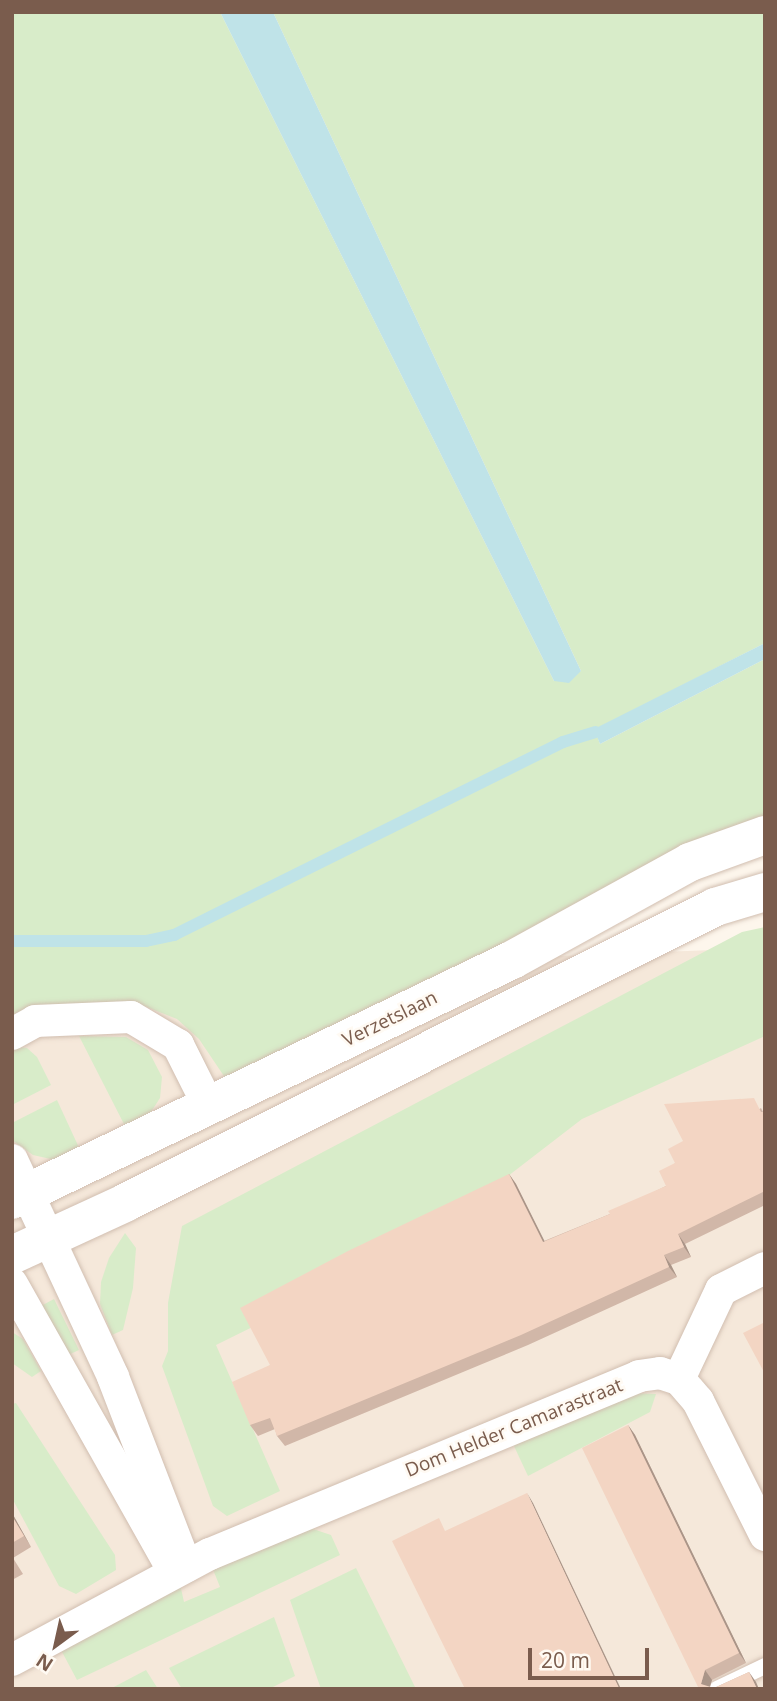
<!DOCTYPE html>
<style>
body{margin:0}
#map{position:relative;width:777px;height:1701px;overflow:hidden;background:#fdf6ec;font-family:"Open Sans",sans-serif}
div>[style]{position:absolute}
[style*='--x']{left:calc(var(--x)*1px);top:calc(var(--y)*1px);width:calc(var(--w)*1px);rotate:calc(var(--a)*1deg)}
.residential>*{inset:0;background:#f5e8da}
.green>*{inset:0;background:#d8ecc9}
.water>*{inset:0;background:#bfe3e8}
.stream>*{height:12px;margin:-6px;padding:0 6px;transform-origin:6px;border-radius:6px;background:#bfe3e8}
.roads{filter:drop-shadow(0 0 2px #d1beb0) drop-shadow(0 0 2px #d1beb0)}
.service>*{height:16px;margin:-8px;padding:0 8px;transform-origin:8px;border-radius:8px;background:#fff}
.minor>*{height:32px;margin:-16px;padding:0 16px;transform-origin:16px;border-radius:16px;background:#fff}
.secondary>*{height:38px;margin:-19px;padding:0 19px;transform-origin:19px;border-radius:19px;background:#fff}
.wall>*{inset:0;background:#d1b7a8}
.shaded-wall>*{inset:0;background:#aa9588}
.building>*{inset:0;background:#f3d5c3}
span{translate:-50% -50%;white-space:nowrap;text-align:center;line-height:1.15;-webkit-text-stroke:5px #fffaf3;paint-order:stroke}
.street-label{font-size:19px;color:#7a5c4d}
.frame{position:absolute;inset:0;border:14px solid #7a5c4d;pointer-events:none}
.north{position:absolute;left:21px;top:1610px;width:70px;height:70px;-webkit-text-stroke:5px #fffaf3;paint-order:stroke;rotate:213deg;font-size:19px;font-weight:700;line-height:28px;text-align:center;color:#7a5c4d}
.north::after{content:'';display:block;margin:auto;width:24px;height:32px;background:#7a5c4d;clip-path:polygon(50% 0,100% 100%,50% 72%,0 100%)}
.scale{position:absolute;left:528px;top:1648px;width:121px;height:32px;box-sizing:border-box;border:4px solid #7a5c4d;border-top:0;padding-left:9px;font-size:21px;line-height:24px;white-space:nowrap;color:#7a5c4d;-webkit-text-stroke:5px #fffaf3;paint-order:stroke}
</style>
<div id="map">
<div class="residential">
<i style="clip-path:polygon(765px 948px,765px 1689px,12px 1689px,12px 1002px,78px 975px)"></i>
</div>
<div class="green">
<i style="clip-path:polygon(12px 12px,220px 12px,554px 681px,581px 671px,273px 12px,765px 12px,765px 643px,595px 730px,600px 744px,765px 659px,765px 830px,234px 1091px,199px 1039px,177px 1019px,144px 1006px,98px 1002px,12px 1022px)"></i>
<i style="clip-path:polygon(765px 927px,765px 1036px,582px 1119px,504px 1179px,323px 1292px,216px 1345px,280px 1491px,227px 1516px,213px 1506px,162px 1366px,168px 1351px,168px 1303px,182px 1226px,742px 932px)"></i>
<i style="clip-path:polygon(79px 1036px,126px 1037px,148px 1050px,162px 1077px,160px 1098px,149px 1115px,126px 1128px)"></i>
<i style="clip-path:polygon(12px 1046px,27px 1048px,37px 1057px,51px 1085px,12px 1105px)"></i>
<i style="clip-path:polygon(57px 1100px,81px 1152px,55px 1160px,33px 1155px,12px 1140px,12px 1123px)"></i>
<i style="clip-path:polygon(125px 1233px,136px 1248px,133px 1288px,123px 1330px,112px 1335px,100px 1304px,101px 1282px,109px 1258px)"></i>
<i style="clip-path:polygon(54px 1299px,79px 1350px,66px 1356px,39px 1307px)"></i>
<i style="clip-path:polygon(12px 1332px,23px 1339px,41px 1371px,32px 1377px,12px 1363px)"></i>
<i style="clip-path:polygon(633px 1393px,656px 1394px,650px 1412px,528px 1476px,513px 1444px)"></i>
<i style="clip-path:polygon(16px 1403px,115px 1555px,116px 1570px,76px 1594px,59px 1586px,12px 1498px,12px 1404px)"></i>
<i style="clip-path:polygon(310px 1528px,331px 1535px,340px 1555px,77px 1680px,61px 1650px,180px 1584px,184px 1602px,220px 1587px,212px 1567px)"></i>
<i style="clip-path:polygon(356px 1568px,416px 1689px,321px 1689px,290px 1600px)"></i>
<i style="clip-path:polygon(274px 1617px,295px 1676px,269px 1689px,182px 1689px,169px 1668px)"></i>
<i style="clip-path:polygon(146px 1670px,158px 1689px,110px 1689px)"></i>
</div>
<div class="water">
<i style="clip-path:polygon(220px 12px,273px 12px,581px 671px,569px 683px,554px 681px)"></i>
<i style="clip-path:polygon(765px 643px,765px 659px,600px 744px,594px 729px)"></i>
</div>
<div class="stream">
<i style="--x:12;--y:941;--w:134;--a:0"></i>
<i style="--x:146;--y:941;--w:29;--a:-12"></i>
<i style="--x:174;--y:935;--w:434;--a:-26.4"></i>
<i style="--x:563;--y:742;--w:34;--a:-17"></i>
</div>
<div class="roads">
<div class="service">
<i style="--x:717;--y:1689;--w:53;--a:-25.6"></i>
</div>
<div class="minor">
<i style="--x:12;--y:1034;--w:26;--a:-29"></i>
<i style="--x:35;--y:1021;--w:96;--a:-2.4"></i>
<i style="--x:131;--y:1017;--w:55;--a:30.8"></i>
<i style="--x:178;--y:1045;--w:69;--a:63.4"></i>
<i style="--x:12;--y:1160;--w:239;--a:65"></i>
<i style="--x:113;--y:1377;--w:203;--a:68.9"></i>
<i style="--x:12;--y:1284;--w:320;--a:60.6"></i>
<i style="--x:679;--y:1379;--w:98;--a:-64.7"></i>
<i style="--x:721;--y:1290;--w:49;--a:-26.6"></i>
<i style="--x:12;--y:1660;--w:225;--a:-28.2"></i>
<i style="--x:210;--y:1554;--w:464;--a:-22.5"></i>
<i style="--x:639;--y:1376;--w:21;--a:-8"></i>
<i style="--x:660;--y:1373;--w:20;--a:18"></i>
<i style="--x:679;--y:1379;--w:29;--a:49"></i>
<i style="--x:698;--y:1401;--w:150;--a:63.4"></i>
</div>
<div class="secondary">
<i style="--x:12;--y:1200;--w:555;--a:-25.64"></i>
<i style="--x:512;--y:960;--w:203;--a:-28.8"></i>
<i style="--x:690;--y:862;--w:80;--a:-19.8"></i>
<i style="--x:12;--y:1255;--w:124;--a:-24.7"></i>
<i style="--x:125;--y:1203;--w:660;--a:-26.64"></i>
<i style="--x:715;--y:907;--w:52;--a:-16.7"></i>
</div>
</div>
<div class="wall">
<i style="clip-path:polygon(761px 1108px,763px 1112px,765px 1112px,765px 1205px,685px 1244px,691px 1257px,671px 1265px,677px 1277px,528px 1345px,285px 1446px,277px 1436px,275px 1429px,258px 1436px,250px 1425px,270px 1365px,509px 1174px,516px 1184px,544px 1241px,610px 1214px,666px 1186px,675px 1163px)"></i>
<i style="clip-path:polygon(628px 1425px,635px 1435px,746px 1663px,712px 1680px,710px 1687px,714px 1688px,749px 1672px,759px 1689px,699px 1689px)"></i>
<i style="clip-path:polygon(12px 1513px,31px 1547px,13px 1558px,23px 1574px,12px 1580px)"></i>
</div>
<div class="shaded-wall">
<i style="clip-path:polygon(509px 1174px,516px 1184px,550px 1252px,543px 1242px)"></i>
<i style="clip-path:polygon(678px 1234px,685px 1244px,691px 1257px,684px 1247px)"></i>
<i style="clip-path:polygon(664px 1255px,671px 1265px,677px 1277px,669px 1267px)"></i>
<i style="clip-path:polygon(628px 1425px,635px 1435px,746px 1663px,739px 1653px)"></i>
<i style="clip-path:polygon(527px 1493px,533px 1503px,621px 1689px,619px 1689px)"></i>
<i style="clip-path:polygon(12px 1513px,31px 1547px,12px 1516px)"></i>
<i style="clip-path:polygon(705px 1670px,712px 1680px,709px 1689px,701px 1684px)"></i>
<i style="clip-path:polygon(749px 1672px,756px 1682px,759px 1689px,757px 1689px)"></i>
</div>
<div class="building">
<i style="clip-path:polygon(754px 1098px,761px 1112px,765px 1112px,765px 1191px,678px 1234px,684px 1247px,664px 1255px,669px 1267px,521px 1335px,277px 1436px,270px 1418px,250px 1425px,232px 1382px,270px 1365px,240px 1308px,348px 1251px,509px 1174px,543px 1242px,610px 1214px,608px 1211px,666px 1186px,659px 1171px,675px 1163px,668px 1149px,683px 1141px,664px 1104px)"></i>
<i style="clip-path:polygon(765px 1322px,765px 1374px,743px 1333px)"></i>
<i style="clip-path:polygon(628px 1425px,739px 1653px,705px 1670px,701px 1684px,714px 1688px,749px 1672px,757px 1689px,699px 1689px,582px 1448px)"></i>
<i style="clip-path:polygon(527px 1493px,619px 1688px,618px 1689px,465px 1689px,392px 1541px,439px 1518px,445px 1531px)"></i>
<i style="clip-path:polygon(12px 1516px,24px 1536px,12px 1543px)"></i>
</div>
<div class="street-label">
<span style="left:390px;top:1019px;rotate:-26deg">Verzetslaan</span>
<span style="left:514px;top:1428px;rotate:-22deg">Dom Helder Camarastraat</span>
</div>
<div class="frame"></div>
<div class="north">N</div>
<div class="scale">20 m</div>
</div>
